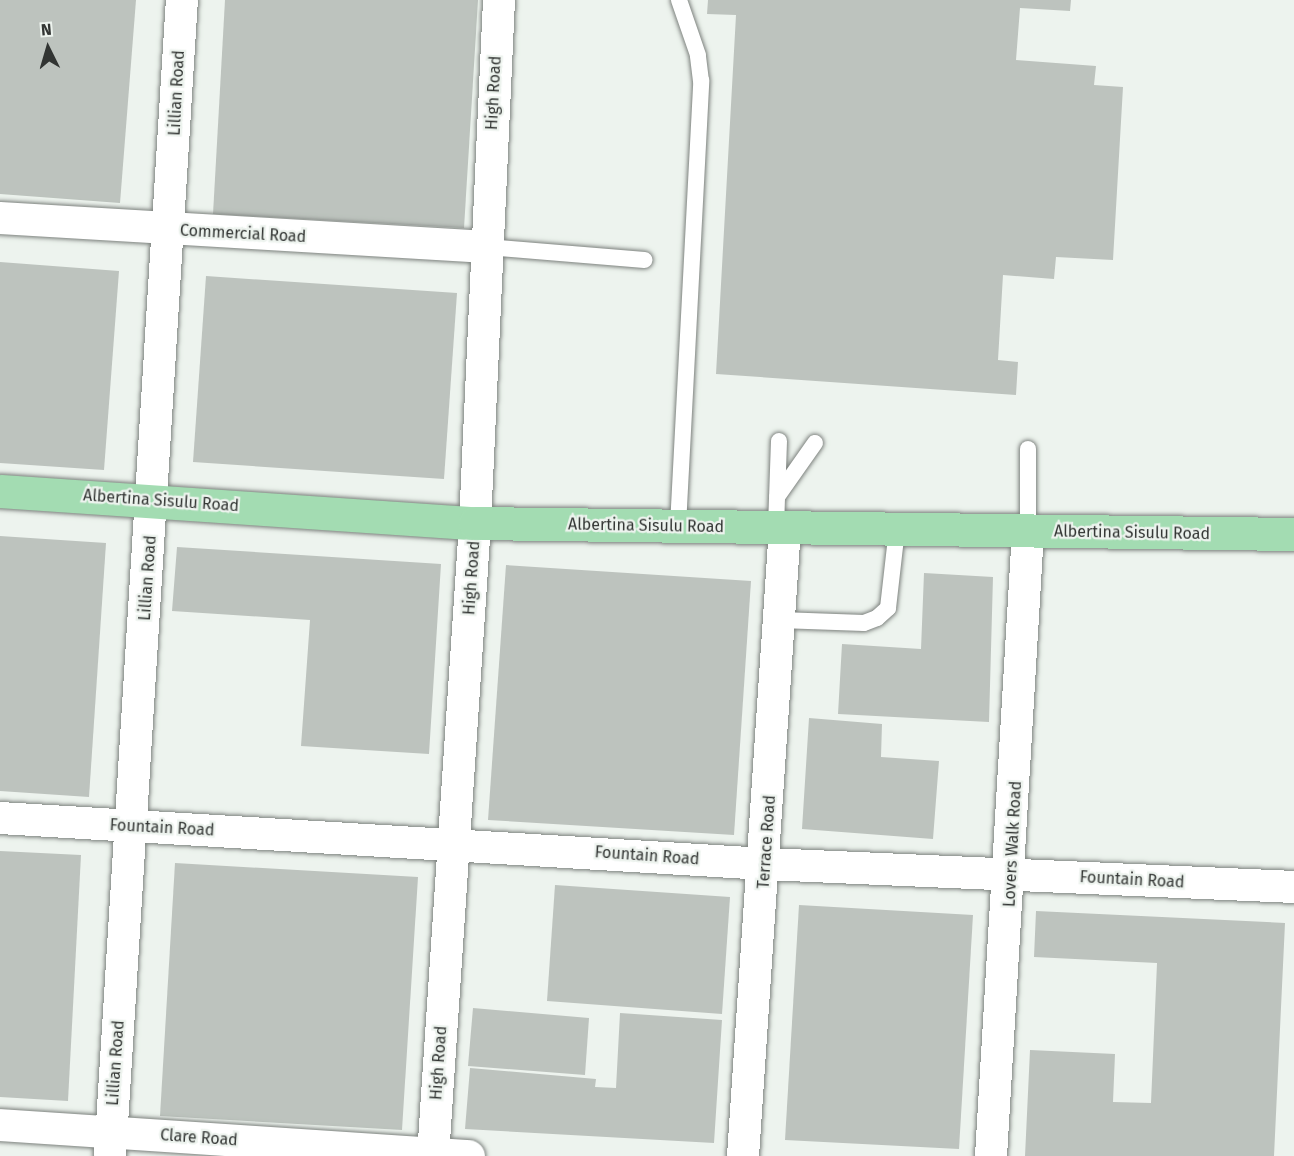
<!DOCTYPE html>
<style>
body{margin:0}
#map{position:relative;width:1294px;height:1156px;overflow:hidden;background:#edf3ee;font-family:"Fira Sans",sans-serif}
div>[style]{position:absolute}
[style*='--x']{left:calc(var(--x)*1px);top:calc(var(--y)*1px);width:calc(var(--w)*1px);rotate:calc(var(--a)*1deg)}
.building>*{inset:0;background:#bdc3be}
.roads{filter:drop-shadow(0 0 2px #7d827e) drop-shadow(0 0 2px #7d827e)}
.service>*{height:16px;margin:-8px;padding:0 8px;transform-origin:8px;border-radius:8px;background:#fff}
.minor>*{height:32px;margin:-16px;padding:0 16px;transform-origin:16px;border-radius:16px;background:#fff}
.primary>*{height:33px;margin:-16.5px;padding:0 16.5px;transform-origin:16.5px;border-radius:16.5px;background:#a3dcb2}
span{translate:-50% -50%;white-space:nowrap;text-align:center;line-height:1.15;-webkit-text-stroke:4.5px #edf3ee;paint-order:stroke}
.street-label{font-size:16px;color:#323533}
.north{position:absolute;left:18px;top:18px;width:60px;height:60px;-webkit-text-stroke:4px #edf3ee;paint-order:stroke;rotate:355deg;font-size:16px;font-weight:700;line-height:24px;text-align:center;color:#323533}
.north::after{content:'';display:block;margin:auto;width:21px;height:27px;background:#323533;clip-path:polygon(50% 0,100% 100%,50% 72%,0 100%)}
</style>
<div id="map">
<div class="building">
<i style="clip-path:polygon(0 0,136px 0,120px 203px,0 194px)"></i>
<i style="clip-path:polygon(225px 0,478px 0,464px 228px,213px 214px)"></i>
<i style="clip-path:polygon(708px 0,1071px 0,1070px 11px,1020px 8px,1016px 60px,1096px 66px,1094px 85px,1123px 87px,1113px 260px,1056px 257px,1054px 279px,1003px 275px,998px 360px,1018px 362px,1016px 395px,716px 374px,736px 15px,707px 14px)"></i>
<i style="clip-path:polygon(0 262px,119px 271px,104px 470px,0 463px)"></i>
<i style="clip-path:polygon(206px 276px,457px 293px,444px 479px,193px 462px)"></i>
<i style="clip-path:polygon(0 536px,106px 543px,89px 797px,0 791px)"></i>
<i style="clip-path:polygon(177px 547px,441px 564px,429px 754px,301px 746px,310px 620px,172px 611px)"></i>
<i style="clip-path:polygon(506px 565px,751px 581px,734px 835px,488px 820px)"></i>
<i style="clip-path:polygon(924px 573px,993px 577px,989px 722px,838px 714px,842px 644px,921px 649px)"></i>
<i style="clip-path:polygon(809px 718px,882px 724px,881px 757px,939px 761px,933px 839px,802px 829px)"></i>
<i style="clip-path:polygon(0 851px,81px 855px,68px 1101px,0 1097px)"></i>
<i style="clip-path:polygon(175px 863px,418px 877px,402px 1130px,160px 1116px)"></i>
<i style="clip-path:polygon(555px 885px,730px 897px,722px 1014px,547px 1001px)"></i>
<i style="clip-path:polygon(799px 905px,973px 915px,959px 1149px,785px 1140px)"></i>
<i style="clip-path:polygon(1036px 911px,1285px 923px,1274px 1156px,1025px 1156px,1030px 1050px,1115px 1054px,1113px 1102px,1151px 1103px,1157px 963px,1034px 957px)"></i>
<i style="clip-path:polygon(473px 1008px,589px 1018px,585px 1075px,468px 1066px)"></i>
<i style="clip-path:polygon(620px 1013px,722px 1020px,714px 1143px,465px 1129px,470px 1068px,596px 1079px,595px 1087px,616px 1088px)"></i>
</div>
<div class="roads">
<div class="service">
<i style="--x:487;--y:247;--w:158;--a:4.7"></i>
<i style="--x:777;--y:497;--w:66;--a:-54.9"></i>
<i style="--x:678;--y:526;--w:446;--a:-87"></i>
<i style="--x:701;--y:81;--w:26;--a:-97"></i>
<i style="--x:698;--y:55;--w:58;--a:-109.1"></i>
<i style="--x:776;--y:527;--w:86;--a:-88"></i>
<i style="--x:1028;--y:532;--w:83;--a:-90"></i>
<i style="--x:780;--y:620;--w:84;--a:2"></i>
<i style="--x:864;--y:623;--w:14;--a:-21"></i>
<i style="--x:877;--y:618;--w:15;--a:-42"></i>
<i style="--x:888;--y:608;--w:80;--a:-83.5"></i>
</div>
<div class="minor">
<i style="--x:0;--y:218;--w:488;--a:3.4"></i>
<i style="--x:0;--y:818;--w:767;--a:3.44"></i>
<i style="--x:766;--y:864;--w:529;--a:2.49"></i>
<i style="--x:0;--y:1125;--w:470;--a:3.8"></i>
<i style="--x:110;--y:1156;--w:1158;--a:-86.44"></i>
<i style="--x:433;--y:1156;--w:634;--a:-86.2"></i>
<i style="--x:475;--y:523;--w:524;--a:-87.37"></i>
<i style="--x:743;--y:1156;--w:630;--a:-86.18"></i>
<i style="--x:991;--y:1156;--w:625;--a:-86.61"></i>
</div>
<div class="primary">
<i style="--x:0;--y:491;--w:476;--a:3.9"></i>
<i style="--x:475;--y:523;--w:819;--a:0.77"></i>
</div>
</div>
<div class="street-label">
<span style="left:177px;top:93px;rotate:-87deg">Lillian Road</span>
<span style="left:494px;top:93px;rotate:-87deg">High Road</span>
<span style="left:243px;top:234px;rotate:3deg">Commercial Road</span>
<span style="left:161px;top:501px;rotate:4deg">Albertina Sisulu Road</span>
<span style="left:646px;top:526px;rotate:1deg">Albertina Sisulu Road</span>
<span style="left:1132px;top:533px;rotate:1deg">Albertina Sisulu Road</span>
<span style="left:148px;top:578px;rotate:-86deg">Lillian Road</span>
<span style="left:472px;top:578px;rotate:-86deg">High Road</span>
<span style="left:162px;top:828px;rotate:3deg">Fountain Road</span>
<span style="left:767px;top:842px;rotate:-86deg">Terrace Road</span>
<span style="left:1013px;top:844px;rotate:-87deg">Lovers Walk Road</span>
<span style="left:647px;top:856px;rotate:4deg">Fountain Road</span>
<span style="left:1132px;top:880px;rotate:3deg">Fountain Road</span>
<span style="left:116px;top:1063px;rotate:-86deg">Lillian Road</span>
<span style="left:439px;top:1063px;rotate:-86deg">High Road</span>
<span style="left:199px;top:1138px;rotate:4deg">Clare Road</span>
</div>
<div class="north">N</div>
</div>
